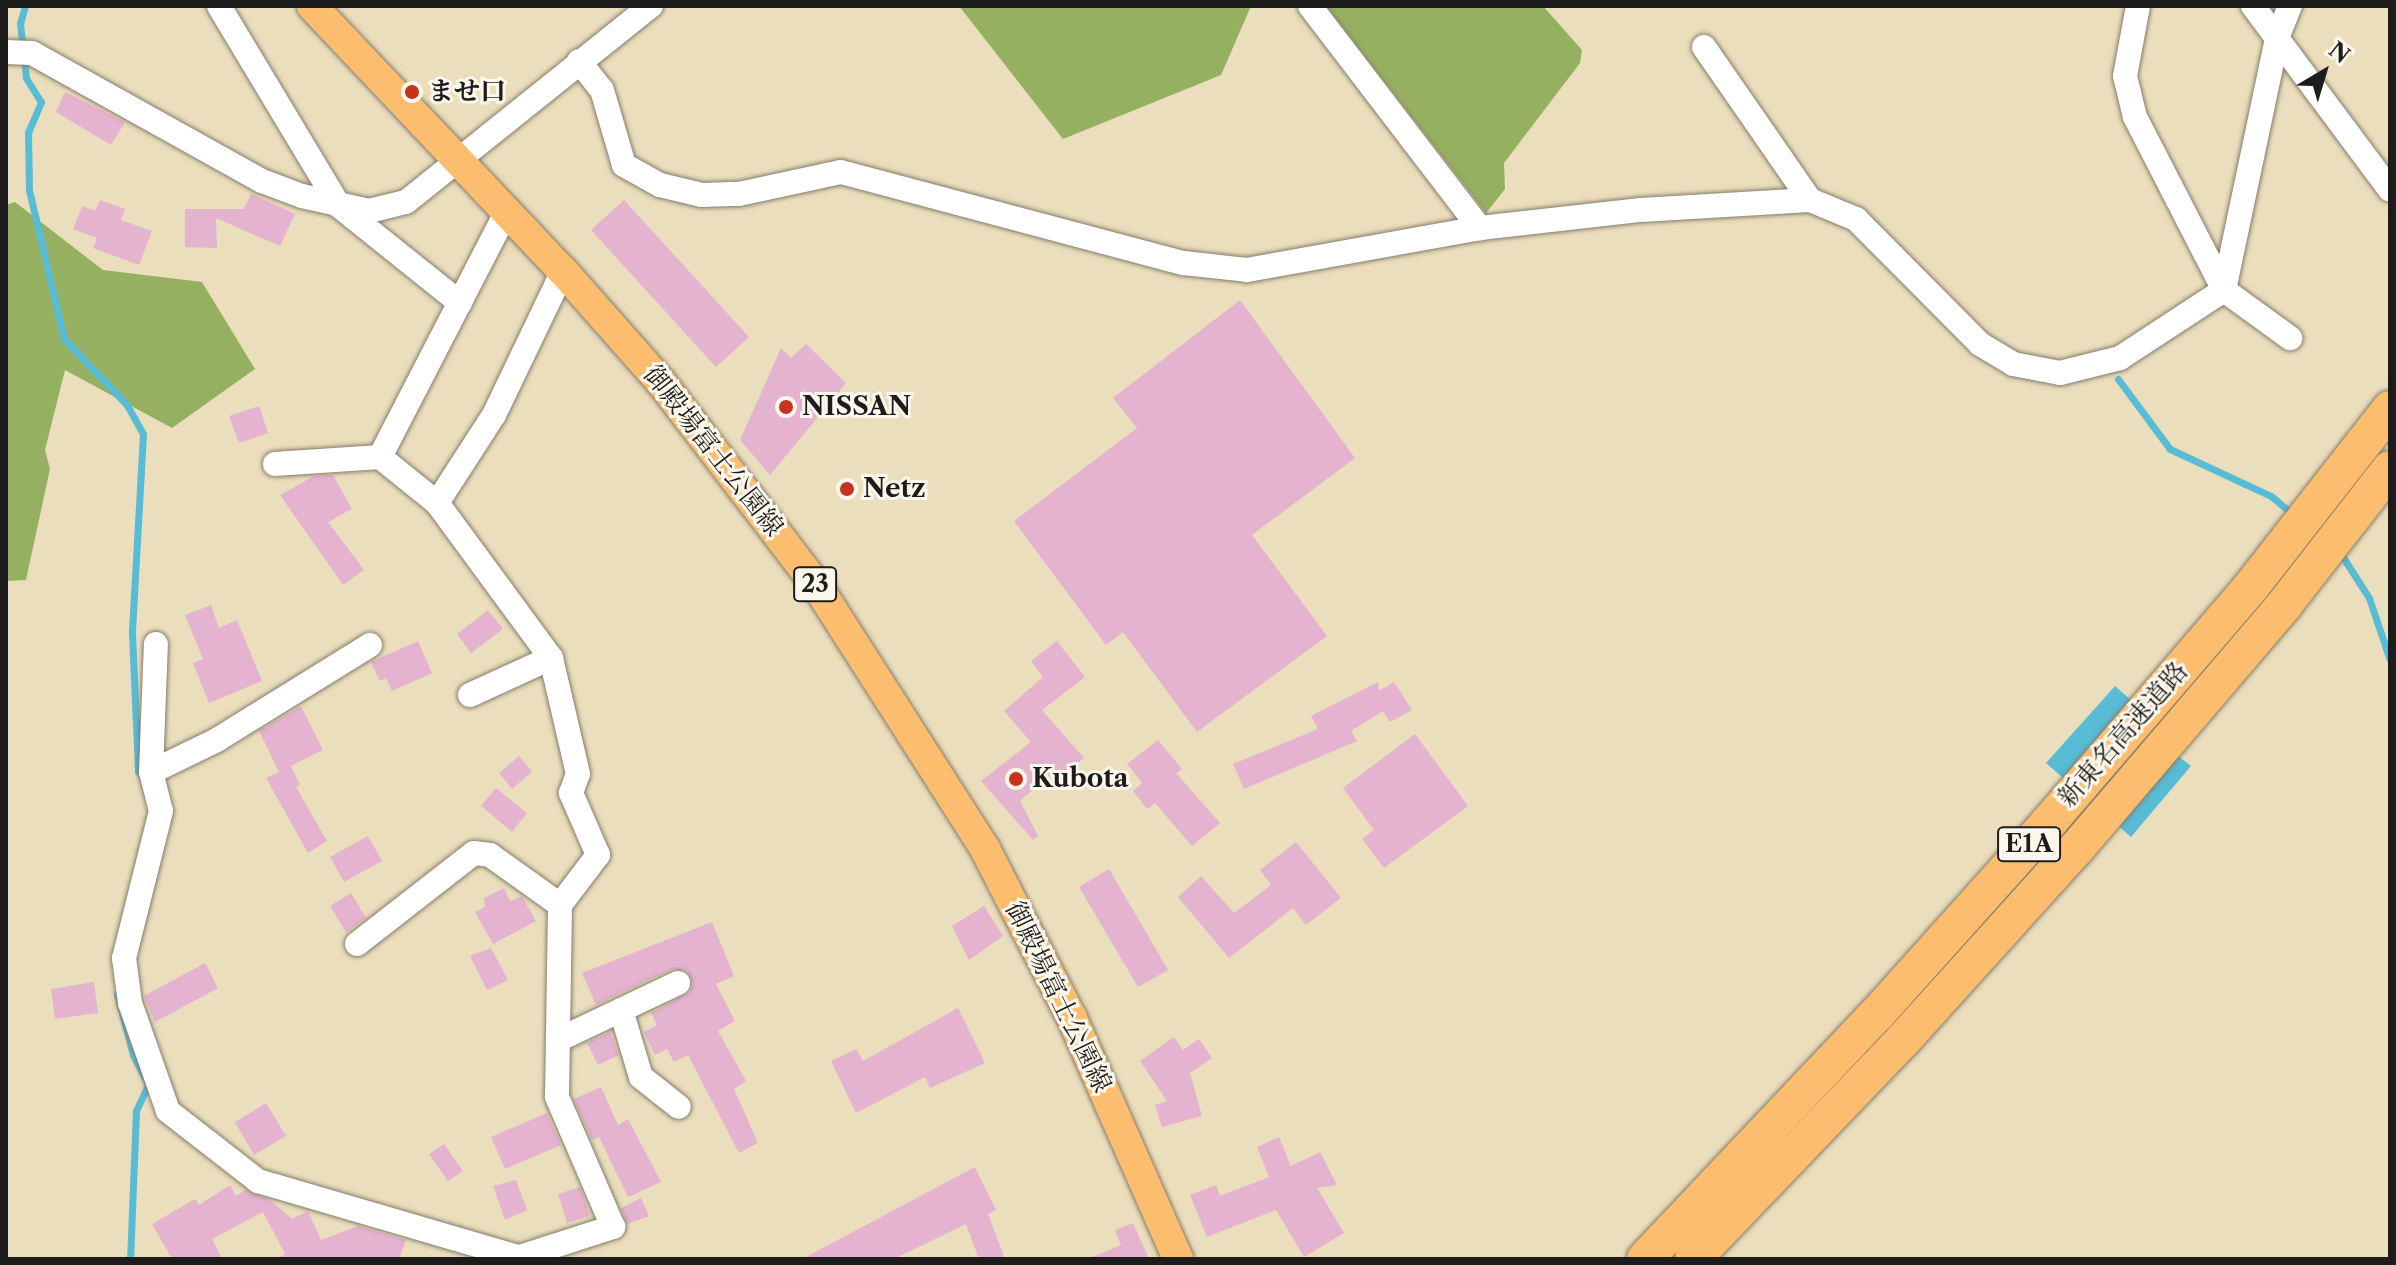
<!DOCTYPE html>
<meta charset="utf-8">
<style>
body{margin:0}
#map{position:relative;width:2396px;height:1265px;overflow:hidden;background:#ebdebc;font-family:"Libre Caslon Text","Noto Serif JP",serif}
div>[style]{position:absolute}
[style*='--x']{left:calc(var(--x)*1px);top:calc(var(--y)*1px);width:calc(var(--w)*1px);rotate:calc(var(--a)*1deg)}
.forest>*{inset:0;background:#96b062}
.water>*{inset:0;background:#58bcd6}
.stream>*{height:7px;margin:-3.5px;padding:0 3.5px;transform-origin:3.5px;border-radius:3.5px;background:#58bcd6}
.building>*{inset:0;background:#e4b3cf}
.roads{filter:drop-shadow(0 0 2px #847d6c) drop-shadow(0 0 2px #847d6c)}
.minor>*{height:24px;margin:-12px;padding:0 12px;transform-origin:12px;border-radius:12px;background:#fff}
.major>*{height:30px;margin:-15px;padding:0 15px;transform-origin:15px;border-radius:15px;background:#fcbd6f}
.highway>*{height:36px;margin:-18px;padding:0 18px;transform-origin:18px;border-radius:18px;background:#fcbd6f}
.dots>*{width:22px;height:22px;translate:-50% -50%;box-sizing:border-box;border:4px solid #fbf7ec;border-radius:50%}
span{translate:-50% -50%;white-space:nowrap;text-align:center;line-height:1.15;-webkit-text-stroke:6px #fbf7ec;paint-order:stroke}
.shield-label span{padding:2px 6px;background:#fbf7ec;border:2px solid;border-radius:6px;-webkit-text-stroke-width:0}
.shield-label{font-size:24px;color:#1c1c1c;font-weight:700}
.poi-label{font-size:26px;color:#1c1c1c;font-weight:700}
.left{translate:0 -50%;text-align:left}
.street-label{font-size:26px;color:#1c1c1c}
.frame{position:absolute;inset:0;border:8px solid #1c1c1c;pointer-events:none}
.north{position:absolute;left:2284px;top:32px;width:80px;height:80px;-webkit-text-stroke:6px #fbf7ec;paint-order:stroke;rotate:38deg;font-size:22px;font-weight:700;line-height:32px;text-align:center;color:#1c1c1c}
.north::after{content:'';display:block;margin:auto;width:28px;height:36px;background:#1c1c1c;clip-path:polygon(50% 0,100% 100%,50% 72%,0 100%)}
</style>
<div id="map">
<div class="forest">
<i style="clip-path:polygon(959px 6px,1251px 6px,1221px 75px,1063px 139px)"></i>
<i style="clip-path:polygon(1326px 6px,1543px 6px,1582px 50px,1580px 63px,1504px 163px,1505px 189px,1486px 213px)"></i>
<i style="clip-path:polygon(15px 202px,103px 270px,202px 282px,255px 369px,172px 428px,65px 370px,45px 450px,50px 469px,26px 580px,6px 581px,6px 205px)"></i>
</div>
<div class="water">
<i style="clip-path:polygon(2115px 686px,2180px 743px,2173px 752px,2191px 766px,2131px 837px,2046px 763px)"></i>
</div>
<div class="stream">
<i style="--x:25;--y:6;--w:18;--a:106"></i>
<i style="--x:20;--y:23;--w:55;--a:83.8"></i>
<i style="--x:26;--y:78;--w:28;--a:58"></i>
<i style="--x:41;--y:102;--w:33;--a:113"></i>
<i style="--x:28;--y:132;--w:58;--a:89"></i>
<i style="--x:29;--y:190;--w:153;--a:76.8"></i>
<i style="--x:64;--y:339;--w:91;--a:46.3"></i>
<i style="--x:127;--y:405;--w:33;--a:61"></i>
<i style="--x:143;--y:434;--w:199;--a:93.2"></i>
<i style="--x:132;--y:633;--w:138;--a:87.5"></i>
<i style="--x:138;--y:771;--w:8;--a:50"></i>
<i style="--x:2118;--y:379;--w:87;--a:53.4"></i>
<i style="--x:2170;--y:449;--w:111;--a:25"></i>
<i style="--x:2271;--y:496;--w:31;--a:40"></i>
<i style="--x:2339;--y:551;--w:56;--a:57.4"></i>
<i style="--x:2369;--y:598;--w:65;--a:71.3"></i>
<i style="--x:117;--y:994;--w:63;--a:75.3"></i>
<i style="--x:133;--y:1055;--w:34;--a:63"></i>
<i style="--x:148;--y:1085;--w:29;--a:115"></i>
<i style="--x:136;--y:1111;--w:148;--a:92.3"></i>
</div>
<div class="building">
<i style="clip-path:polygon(65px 92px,125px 122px,111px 145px,56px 112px)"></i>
<i style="clip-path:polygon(251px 194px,295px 214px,280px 246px,216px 218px,217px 248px,185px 247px,185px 209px,244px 209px)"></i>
<i style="clip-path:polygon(100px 200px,125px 209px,121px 220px,152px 231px,139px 265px,93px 248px,97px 238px,73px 229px,82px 206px,95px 211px)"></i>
<i style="clip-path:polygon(624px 200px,749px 337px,716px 367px,591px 230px)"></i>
<i style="clip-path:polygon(1240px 300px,1355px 458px,1252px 535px,1327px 636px,1197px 732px,1123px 632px,1106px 645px,1014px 521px,1137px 428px,1113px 398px)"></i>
<i style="clip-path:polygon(806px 344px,846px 383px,770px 475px,740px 440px,781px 348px,791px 358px)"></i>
<i style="clip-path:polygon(259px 406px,268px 433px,239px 443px,229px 416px)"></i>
<i style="clip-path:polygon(333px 475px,352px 509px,328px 522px,364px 570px,343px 585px,280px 495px,314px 476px)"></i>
<i style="clip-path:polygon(211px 605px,219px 628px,237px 620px,262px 681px,209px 703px,193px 663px,203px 659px,185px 615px)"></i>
<i style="clip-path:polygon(488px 610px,503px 629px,471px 653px,457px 634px)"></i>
<i style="clip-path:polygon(418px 641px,432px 673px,392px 691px,386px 678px,380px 681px,371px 662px)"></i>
<i style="clip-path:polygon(1057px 641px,1085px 677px,1042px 710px,1084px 758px,1062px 777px,1056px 770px,1020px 801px,1038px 836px,1033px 840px,981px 781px,1031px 742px,1004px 711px,1043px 677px,1031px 661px)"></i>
<i style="clip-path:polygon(1378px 682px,1379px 691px,1394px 682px,1412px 710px,1390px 722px,1383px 711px,1351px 731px,1357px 741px,1244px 789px,1233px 764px,1318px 729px,1311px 716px)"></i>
<i style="clip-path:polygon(301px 706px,323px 750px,291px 766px,300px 785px,296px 787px,327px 841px,308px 853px,266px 778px,279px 772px,259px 731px)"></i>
<i style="clip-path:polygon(1415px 734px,1468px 806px,1384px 868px,1362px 839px,1374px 830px,1343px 788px)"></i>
<i style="clip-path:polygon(1158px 740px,1182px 769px,1176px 773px,1220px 823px,1192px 846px,1155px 803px,1147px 809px,1133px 791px,1142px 783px,1127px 764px)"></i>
<i style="clip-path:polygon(519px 756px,532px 772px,512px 789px,499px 773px)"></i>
<i style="clip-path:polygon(496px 788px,527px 813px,512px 832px,481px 806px)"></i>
<i style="clip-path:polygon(368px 836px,382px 861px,344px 882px,330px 857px)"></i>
<i style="clip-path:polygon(1296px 842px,1341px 898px,1306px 925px,1293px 908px,1229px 958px,1178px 897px,1201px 876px,1234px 913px,1271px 885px,1260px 870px)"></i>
<i style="clip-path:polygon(1109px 869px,1168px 970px,1138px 987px,1079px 887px)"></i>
<i style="clip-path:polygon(504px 888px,510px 901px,522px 896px,536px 921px,493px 944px,475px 912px,485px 907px,484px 898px)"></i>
<i style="clip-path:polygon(351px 893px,366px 918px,346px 932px,330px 906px)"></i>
<i style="clip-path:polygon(984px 906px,1003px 936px,969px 960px,952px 926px)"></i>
<i style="clip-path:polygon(712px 922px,734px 976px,716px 984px,735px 1021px,718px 1031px,746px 1081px,734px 1089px,758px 1143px,739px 1153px,688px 1055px,674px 1062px,667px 1049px,655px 1055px,644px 1032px,657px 1025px,651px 1013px,690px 992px,693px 983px,687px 971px,672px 969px,596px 1005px,582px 973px)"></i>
<i style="clip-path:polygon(491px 948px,508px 980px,487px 990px,470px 956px)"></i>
<i style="clip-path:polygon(205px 963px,218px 988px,155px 1022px,144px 996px)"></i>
<i style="clip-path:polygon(94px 982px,98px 1013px,55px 1019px,51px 989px)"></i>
<i style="clip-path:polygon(958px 1008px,985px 1063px,930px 1088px,925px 1077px,856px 1113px,831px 1061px,856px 1049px,863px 1061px)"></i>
<i style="clip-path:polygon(610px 1032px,619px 1055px,598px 1065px,587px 1043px)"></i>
<i style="clip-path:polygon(1174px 1037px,1183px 1050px,1199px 1039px,1212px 1058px,1190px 1073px,1202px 1116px,1162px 1127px,1155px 1105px,1167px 1101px,1140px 1061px)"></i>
<i style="clip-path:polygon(601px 1087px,618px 1125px,628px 1119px,661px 1182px,628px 1197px,599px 1137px,592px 1140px,574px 1099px)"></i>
<i style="clip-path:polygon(266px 1103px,286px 1136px,254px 1155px,235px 1122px)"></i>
<i style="clip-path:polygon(547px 1113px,561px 1145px,505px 1169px,491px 1137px)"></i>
<i style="clip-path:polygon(1279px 1137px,1291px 1166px,1320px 1152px,1337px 1185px,1317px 1188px,1344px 1233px,1304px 1257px,1276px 1210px,1207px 1237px,1190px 1195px,1216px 1185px,1220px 1196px,1269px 1177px,1257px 1147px)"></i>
<i style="clip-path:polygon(444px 1144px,463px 1171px,448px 1181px,429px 1154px)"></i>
<i style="clip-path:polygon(975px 1167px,996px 1210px,988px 1214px,1005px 1259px,979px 1259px,966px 1224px,894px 1259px,802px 1259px)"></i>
<i style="clip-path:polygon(516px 1180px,527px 1210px,505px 1220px,493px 1186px)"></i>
<i style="clip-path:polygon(230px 1185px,236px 1196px,245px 1190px,270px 1200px,292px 1219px,308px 1211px,321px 1240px,358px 1226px,406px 1240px,399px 1259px,277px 1259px,285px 1254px,263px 1212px,212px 1239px,222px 1259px,172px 1259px,152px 1224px,195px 1199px,199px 1205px)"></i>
<i style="clip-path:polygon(580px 1187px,590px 1216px,567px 1223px,558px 1194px)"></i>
<i style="clip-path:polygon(641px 1198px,649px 1216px,627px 1224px,621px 1208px)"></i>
<i style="clip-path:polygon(1133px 1223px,1149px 1259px,1088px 1259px,1121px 1245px,1115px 1230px)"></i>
</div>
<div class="roads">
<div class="minor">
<i style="--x:219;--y:6;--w:233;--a:59"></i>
<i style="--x:339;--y:206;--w:155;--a:38.7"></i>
<i style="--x:1310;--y:6;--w:280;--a:52.6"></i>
<i style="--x:2138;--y:6;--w:71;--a:100.5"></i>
<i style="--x:2125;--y:76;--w:42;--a:76.3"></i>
<i style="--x:2135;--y:117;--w:195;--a:62.8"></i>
<i style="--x:2224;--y:290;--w:82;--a:36"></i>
<i style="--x:2253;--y:6;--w:229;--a:53.3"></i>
<i style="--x:1704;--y:47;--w:186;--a:55.3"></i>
<i style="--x:6;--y:52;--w:26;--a:2"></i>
<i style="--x:32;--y:53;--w:263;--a:29.1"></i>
<i style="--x:262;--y:181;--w:43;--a:20.6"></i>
<i style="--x:302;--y:196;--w:69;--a:12.6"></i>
<i style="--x:369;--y:211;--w:38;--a:-14"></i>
<i style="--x:406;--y:202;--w:314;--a:-38.7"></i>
<i style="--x:579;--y:61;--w:37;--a:52"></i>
<i style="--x:602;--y:90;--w:78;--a:73.7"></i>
<i style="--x:624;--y:165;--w:41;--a:29.1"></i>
<i style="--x:660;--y:185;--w:43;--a:13.4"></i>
<i style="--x:702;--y:195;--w:37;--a:-2"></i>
<i style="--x:739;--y:194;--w:104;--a:-12.2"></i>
<i style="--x:841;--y:172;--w:355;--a:14.9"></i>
<i style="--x:1184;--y:263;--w:63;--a:6.3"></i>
<i style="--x:1247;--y:270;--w:237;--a:-10.2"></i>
<i style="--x:1480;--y:228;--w:162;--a:-6.4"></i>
<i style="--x:1641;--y:210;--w:169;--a:-3.4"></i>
<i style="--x:1810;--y:200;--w:50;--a:22.4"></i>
<i style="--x:1856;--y:219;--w:176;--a:45.2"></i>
<i style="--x:1980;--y:344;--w:39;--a:31"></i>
<i style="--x:2013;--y:364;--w:48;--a:10.8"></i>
<i style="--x:2060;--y:373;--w:62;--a:-14"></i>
<i style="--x:2120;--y:358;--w:124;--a:-33.2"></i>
<i style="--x:2224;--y:290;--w:258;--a:-78.1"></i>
<i style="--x:2277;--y:38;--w:35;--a:-68"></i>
<i style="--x:275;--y:464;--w:105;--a:-3.8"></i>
<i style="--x:380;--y:457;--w:277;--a:-62.7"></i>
<i style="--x:437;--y:503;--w:105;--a:-57.1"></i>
<i style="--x:494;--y:415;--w:160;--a:-64.4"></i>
<i style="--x:370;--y:645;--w:180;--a:148.2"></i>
<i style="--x:217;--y:740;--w:73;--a:154.1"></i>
<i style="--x:151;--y:772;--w:40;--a:75.6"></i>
<i style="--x:161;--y:811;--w:152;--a:104.1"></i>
<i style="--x:124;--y:958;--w:45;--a:82.4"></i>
<i style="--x:130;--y:1003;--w:114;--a:70.6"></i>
<i style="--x:168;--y:1111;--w:114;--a:37.9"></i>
<i style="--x:258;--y:1181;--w:277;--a:16.3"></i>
<i style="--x:470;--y:695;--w:89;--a:-24.6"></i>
<i style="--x:151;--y:772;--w:128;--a:-87.8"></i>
<i style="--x:357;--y:944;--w:148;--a:-37.9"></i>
<i style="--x:474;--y:853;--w:16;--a:7"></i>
<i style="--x:490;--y:855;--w:86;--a:35.5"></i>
<i style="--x:560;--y:905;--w:63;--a:-52.8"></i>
<i style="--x:598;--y:855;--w:68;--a:-113.5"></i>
<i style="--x:571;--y:793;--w:20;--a:-70"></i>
<i style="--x:578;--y:774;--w:119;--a:-103.1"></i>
<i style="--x:551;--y:658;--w:192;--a:-126.3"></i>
<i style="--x:437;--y:503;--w:73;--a:-141.1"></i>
<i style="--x:621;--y:1010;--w:70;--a:73.4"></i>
<i style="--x:641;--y:1077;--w:48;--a:38.3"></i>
<i style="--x:558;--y:1040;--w:133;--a:-25.4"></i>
<i style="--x:523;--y:1256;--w:95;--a:-17.9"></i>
<i style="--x:613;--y:1227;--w:142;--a:-113.3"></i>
<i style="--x:557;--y:1097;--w:192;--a:-89.1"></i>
</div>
<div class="major">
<i style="--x:312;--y:6;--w:365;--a:46.6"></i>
<i style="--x:563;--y:271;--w:148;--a:48.6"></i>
<i style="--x:661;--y:382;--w:257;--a:52.6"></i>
<i style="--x:817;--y:586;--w:312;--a:57.4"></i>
<i style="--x:985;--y:849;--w:188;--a:62.8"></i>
<i style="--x:1071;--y:1016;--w:266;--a:66.2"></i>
</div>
<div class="highway">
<i style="--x:1645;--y:1259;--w:337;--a:-46.6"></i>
<i style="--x:1877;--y:1014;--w:258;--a:-48.1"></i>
<i style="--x:2049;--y:822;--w:310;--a:-49.3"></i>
<i style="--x:2251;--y:587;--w:226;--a:-52"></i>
<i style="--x:1693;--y:1259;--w:305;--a:-46.2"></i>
<i style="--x:1904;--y:1039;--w:255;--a:-47.9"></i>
<i style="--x:2075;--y:850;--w:322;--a:-49.5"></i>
<i style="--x:2284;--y:605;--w:172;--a:-52.1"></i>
</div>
</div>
<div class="dots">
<i style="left:412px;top:92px;background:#c8321e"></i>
<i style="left:786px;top:407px;background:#c8321e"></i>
<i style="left:847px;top:489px;background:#c8321e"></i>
<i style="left:1016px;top:779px;background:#c8321e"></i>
</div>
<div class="shield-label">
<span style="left:815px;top:584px">23</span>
<span style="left:2029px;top:844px">E1A</span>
</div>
<div class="poi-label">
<span class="left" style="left:428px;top:92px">ませ口</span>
<span class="left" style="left:802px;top:407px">NISSAN</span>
<span class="left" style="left:863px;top:489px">Netz</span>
<span class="left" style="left:1032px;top:779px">Kubota</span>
</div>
<div class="street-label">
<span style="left:713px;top:451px;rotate:52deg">御殿場富士公園線</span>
<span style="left:2123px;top:735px;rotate:-49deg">新東名高速道路</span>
<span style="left:1058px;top:997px;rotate:64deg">御殿場富士公園線</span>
</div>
<div class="frame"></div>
<div class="north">N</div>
</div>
